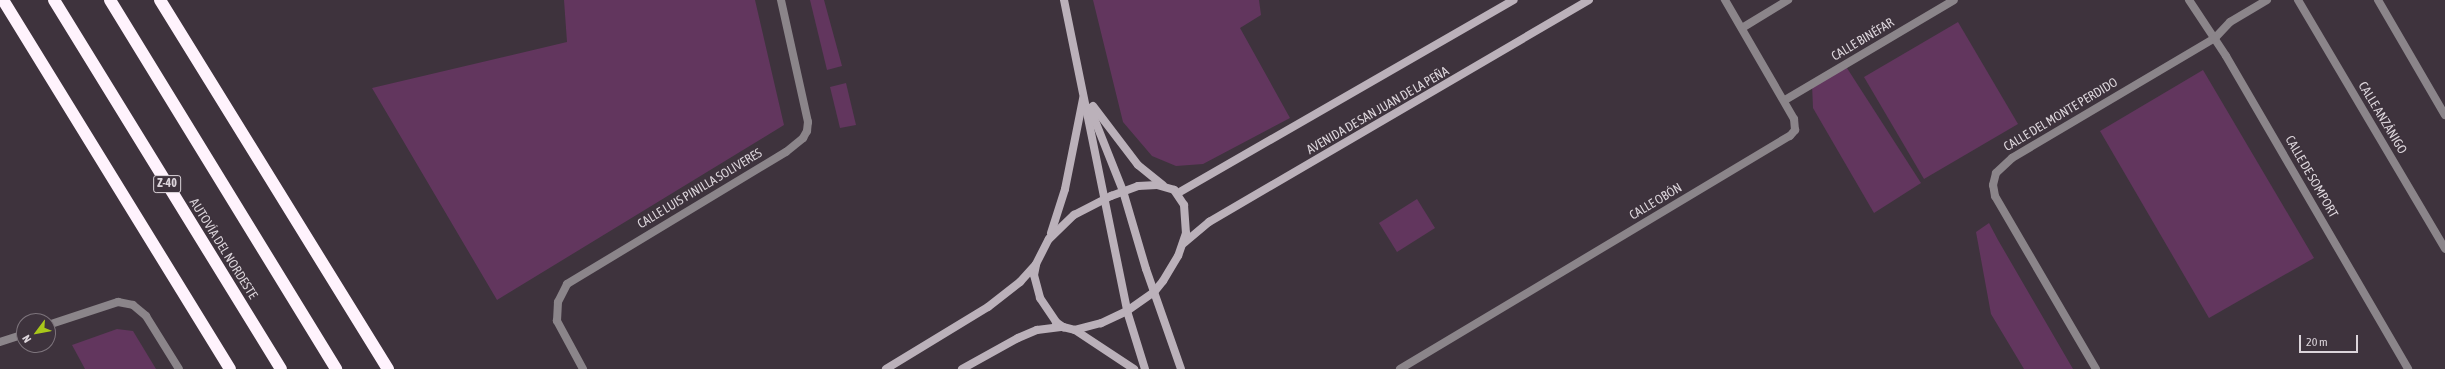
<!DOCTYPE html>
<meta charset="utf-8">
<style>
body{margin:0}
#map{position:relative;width:2445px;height:369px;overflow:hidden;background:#3e333d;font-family:"Asap Condensed",sans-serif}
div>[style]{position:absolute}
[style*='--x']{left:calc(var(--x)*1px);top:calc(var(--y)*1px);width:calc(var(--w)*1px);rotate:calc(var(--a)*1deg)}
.green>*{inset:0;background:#62365e}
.street>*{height:8px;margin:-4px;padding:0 4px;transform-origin:4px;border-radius:4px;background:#8b858a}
.secondary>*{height:8px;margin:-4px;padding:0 4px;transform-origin:4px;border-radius:4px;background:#bbb1ba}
.highway>*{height:12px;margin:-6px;padding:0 6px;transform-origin:6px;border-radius:6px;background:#fff3fd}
span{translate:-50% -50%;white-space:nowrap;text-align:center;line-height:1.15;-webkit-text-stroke:3px #3e333d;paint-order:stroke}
.shield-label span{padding:1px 3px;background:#3e333d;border:1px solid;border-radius:3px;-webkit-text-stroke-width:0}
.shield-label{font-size:12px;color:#dcd5db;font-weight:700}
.street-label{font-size:13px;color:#dcd5db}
.north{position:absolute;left:16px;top:313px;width:40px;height:40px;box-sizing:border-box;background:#3e333d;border:1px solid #7d747c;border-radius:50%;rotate:238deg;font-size:11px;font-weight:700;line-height:16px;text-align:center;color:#dcd5db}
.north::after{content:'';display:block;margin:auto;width:14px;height:18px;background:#a9c71a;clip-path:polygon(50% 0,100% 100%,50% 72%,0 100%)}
.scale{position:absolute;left:2299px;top:335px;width:59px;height:18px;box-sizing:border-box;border:2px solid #dcd5db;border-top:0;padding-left:5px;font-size:12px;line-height:14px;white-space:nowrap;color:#dcd5db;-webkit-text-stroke:3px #3e333d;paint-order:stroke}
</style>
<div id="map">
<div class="green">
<i style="clip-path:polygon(564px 0,755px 0,784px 125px,497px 300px,372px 88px,567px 42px)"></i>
<i style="clip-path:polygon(810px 0,824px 0,842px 66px,827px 70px)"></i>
<i style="clip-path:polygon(1093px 0,1259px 0,1261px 15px,1240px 28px,1290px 118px,1203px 164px,1176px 166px,1152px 156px,1123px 122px)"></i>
<i style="clip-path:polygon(1958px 22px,2018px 124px,1924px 179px,1864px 77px)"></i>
<i style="clip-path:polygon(1845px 65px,1921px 183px,1874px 213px,1813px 108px,1812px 84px)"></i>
<i style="clip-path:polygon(2203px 70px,2314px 258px,2209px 318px,2100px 131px)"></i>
<i style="clip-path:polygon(846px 83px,856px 125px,840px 128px,830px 87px)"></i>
<i style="clip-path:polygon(1417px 199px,1435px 228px,1397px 252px,1379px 223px)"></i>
<i style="clip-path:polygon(1989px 223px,1998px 240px,2073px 369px,2024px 369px,1991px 314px,1976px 232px)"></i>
<i style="clip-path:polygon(117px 329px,133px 331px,156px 369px,85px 369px,72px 345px)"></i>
</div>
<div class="street">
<i style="--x:2189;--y:0;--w:67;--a:56.5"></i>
<i style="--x:2226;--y:56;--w:362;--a:59.8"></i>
<i style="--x:2298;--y:0;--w:289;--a:59.4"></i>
<i style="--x:2378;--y:0;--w:133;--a:59.8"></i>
<i style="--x:1742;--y:28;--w:54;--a:-31.3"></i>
<i style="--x:1785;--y:100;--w:196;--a:-30.6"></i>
<i style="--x:48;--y:325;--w:74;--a:-18.2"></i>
<i style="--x:118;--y:302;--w:15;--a:11"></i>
<i style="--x:133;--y:305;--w:17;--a:40"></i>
<i style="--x:146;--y:316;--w:62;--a:58.1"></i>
<i style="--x:0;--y:342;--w:25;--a:-18"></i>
<i style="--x:583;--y:369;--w:55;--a:-118.4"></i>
<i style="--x:557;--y:321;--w:19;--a:-87"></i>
<i style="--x:558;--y:302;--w:20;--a:-63"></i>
<i style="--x:567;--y:284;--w:256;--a:-31.1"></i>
<i style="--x:786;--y:152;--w:22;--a:-39"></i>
<i style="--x:803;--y:138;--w:8;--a:-60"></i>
<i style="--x:807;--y:131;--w:9;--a:-84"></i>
<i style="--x:808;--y:122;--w:125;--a:-102.5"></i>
<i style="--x:1400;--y:369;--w:454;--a:-30.9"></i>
<i style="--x:1790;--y:136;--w:8;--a:-50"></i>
<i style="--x:1795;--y:130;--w:11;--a:-95"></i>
<i style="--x:1794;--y:119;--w:138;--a:-120.1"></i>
<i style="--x:2096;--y:369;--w:200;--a:-120.3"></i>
<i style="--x:1995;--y:196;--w:11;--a:-100"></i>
<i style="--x:1993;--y:185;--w:12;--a:-76"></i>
<i style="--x:1996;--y:173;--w:22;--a:-43"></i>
<i style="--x:2012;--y:158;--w:236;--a:-30.6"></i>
<i style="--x:2215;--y:38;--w:22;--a:-47"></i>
<i style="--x:2230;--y:22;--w:43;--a:-30.7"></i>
</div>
<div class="secondary">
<i style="--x:1064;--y:0;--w:317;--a:78.5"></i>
<i style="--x:1127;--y:311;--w:61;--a:72.8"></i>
<i style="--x:1093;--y:106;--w:74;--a:52.7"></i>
<i style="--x:1138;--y:165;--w:32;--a:39"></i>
<i style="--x:1090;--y:108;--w:89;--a:68.3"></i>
<i style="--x:1123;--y:191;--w:81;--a:73.6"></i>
<i style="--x:1146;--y:269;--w:106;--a:70.7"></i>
<i style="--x:1178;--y:193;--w:387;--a:-29.9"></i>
<i style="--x:1051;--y:233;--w:46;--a:-72.3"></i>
<i style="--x:1065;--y:189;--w:92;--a:-78.7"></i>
<i style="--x:1184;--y:243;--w:33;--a:-40"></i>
<i style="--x:1209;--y:222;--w:440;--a:-30.3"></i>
<i style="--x:1036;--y:265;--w:10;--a:101"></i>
<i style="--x:1034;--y:275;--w:24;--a:75"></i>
<i style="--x:1040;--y:298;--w:29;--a:56"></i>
<i style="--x:1056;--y:322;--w:9;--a:36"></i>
<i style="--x:1063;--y:327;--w:12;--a:14"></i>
<i style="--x:1075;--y:330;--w:71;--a:33.5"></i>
<i style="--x:886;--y:369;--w:119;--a:-31.3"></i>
<i style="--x:988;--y:307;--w:41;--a:-38"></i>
<i style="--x:1020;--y:282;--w:24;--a:-48"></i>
<i style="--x:1036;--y:264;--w:28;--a:-63"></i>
<i style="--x:1049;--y:239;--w:35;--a:-44"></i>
<i style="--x:1074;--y:215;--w:42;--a:-27.2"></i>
<i style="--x:1111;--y:196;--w:29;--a:-20"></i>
<i style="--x:1138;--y:186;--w:19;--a:-3"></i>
<i style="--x:1157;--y:185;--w:18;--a:16"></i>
<i style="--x:1174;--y:190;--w:18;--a:56"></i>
<i style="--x:1184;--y:205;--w:28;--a:86"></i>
<i style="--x:1186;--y:233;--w:24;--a:109"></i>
<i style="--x:1178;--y:256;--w:29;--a:121"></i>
<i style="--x:1163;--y:281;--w:14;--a:129"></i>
<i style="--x:1154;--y:292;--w:33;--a:145"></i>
<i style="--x:1127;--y:311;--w:29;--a:155"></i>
<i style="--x:1101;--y:323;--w:27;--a:165"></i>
<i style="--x:962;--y:369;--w:64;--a:-29"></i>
<i style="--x:1018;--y:338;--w:21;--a:-23"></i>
<i style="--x:1037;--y:330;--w:26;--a:-7"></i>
</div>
<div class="highway">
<i style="--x:3;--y:0;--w:433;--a:58.4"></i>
<i style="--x:54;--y:0;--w:433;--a:58.4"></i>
<i style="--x:110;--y:0;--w:433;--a:58.5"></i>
<i style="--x:160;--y:0;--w:434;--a:58.3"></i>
</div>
<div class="shield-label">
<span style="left:167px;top:184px">Z-40</span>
</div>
<div class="street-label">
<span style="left:1863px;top:40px;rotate:-31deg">CALLE BINÉFAR</span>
<span style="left:1378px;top:111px;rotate:-30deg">AVENIDA DE SAN JUAN DE LA PEÑA</span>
<span style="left:2061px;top:115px;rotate:-31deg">CALLE DEL MONTE PERDIDO</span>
<span style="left:2382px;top:118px;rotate:59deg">CALLE ANZÁNIGO</span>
<span style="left:2311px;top:177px;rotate:60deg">CALLE DE SOMPORT</span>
<span style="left:700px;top:189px;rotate:-31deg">CALLE LUIS PINILLA SOLIVERES</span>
<span style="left:1656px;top:202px;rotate:-31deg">CALLE OBÓN</span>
<span style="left:223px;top:249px;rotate:58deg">AUTOVÍA DEL NORDESTE</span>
</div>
<div class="north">N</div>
<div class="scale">20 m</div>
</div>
